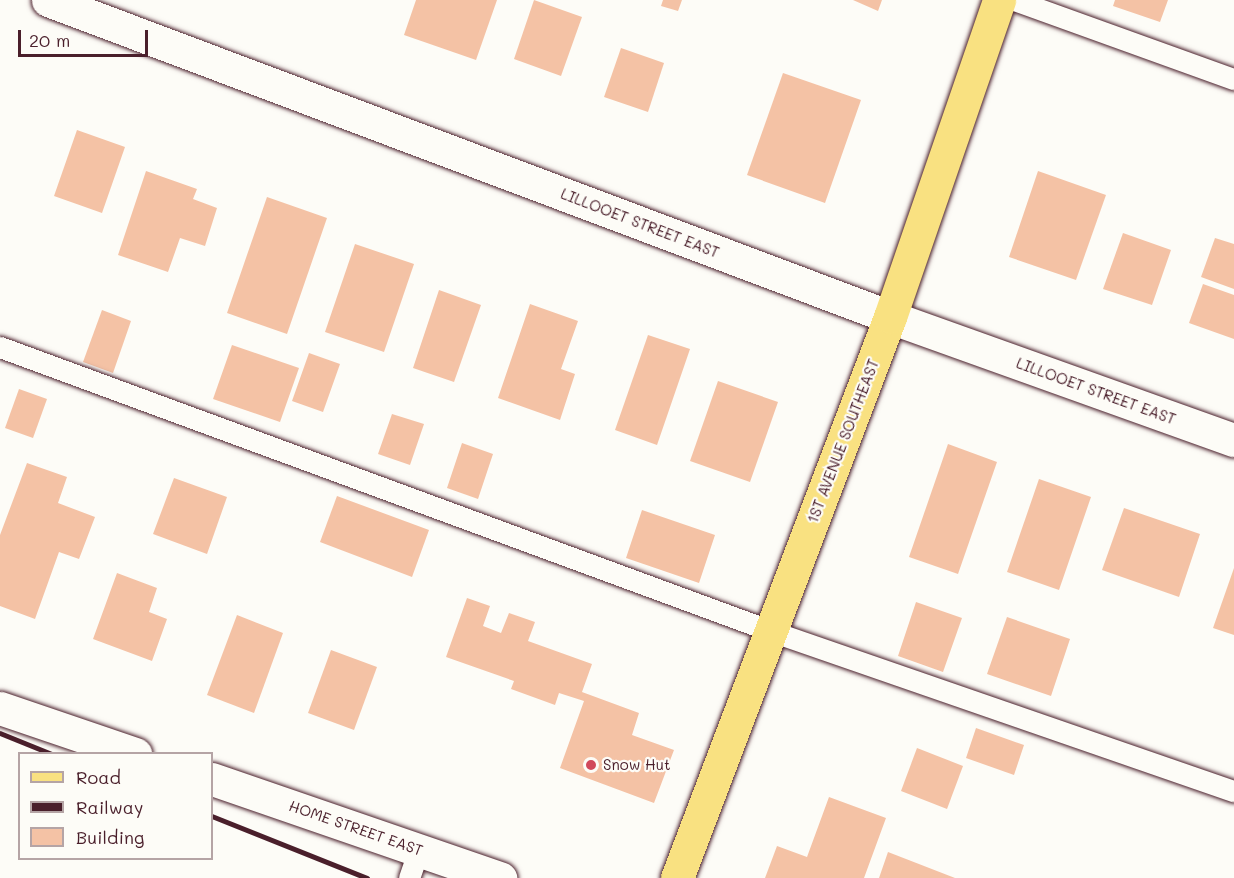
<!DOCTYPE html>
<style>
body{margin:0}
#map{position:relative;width:1234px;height:878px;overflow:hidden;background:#fdfcf7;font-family:Mali,sans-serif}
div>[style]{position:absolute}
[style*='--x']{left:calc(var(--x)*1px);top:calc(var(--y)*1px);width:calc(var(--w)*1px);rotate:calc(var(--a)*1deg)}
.building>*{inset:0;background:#f4c2a5}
.roads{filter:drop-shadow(0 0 2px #4a1f2b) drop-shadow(0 0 2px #4a1f2b)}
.lane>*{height:21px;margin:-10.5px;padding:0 10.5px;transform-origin:10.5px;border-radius:10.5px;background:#fdfcf7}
.street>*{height:33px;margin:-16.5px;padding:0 16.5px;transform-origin:16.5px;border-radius:16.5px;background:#fdfcf7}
.secondary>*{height:33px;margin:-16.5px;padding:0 16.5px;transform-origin:16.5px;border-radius:16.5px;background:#fdfcf7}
.primary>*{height:33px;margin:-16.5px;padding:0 16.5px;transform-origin:16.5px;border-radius:16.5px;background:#f9e181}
.rail>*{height:4.5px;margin:-2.25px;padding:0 2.25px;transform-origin:2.25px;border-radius:2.25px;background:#4a1f2b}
.dots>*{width:16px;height:16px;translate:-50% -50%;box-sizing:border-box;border:3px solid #fdfcf7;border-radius:50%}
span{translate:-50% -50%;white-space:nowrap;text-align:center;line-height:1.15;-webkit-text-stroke:4.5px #fdfcf7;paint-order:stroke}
.street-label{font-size:15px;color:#4a1f2b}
.poi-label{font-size:15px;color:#4a1f2b}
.left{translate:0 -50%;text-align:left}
.legend{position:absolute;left:18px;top:752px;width:195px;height:108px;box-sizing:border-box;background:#fdfcf7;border:2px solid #b5a4a5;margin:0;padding:8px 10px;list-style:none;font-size:18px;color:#4a1f2b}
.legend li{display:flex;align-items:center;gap:12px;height:30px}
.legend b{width:30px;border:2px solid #b5a4a5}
.scale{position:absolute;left:18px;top:30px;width:130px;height:27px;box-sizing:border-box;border:3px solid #4a1f2b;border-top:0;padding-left:8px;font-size:18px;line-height:21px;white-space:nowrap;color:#4a1f2b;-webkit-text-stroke:4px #fdfcf7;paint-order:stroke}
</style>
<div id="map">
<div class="building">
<i style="clip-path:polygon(416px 0,497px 0,476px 60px,404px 35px)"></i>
<i style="clip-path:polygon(534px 0,582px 17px,561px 76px,514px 59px)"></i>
<i style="clip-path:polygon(663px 0,682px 0,678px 11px,661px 6px)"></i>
<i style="clip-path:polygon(853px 0,882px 0,878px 11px)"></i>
<i style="clip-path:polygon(1115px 0,1168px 0,1160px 22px,1113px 6px)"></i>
<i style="clip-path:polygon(621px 48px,664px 63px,648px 112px,604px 97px)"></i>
<i style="clip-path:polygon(783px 73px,861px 100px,825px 203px,747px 175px)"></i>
<i style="clip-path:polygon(77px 130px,125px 147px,102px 213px,54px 196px)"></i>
<i style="clip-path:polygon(146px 171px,197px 189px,193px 199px,217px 208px,205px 246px,180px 238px,168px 272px,118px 255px)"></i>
<i style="clip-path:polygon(1038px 171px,1106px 195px,1076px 280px,1009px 257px)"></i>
<i style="clip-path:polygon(267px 197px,327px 218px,287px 334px,227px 313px)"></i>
<i style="clip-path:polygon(1123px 233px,1171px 250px,1152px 305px,1103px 289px)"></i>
<i style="clip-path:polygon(1215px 238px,1234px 244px,1234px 289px,1201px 277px)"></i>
<i style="clip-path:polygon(355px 244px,414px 264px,384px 352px,325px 332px)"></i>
<i style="clip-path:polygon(1203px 284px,1234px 295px,1234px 339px,1189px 323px)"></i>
<i style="clip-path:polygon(439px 290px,481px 305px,454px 382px,413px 368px)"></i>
<i style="clip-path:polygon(530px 304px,578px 321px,561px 369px,575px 374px,560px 420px,498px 398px)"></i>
<i style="clip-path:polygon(102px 310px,131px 321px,113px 373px,83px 362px)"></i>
<i style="clip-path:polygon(648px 335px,690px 349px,657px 445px,615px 430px)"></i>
<i style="clip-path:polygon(232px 345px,299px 368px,280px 422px,213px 399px)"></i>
<i style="clip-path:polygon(309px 353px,340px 364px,323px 412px,292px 401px)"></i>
<i style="clip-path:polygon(718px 381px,778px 402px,750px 482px,690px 461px)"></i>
<i style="clip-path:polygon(19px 389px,47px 399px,33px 438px,5px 428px)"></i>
<i style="clip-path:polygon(392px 414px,424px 424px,410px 465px,378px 454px)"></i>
<i style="clip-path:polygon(462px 443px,493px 454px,478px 499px,447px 488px)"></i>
<i style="clip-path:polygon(948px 444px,997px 462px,958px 574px,909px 557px)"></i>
<i style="clip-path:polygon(27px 463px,67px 477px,58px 503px,95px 517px,79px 559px,59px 552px,35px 619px,0 606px,0 535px)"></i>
<i style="clip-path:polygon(174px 478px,227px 497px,207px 554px,153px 534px)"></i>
<i style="clip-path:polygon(1039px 479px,1091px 497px,1059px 590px,1007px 572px)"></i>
<i style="clip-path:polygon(337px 496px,429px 530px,412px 577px,320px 542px)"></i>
<i style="clip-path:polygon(1124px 508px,1200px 534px,1179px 597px,1102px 570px)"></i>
<i style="clip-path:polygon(642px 510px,715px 535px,699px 583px,626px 558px)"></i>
<i style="clip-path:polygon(1234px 568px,1234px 635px,1213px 628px)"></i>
<i style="clip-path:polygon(117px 573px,157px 588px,149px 612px,167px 619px,152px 661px,93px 639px)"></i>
<i style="clip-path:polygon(467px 598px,490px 606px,483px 626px,501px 633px,509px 613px,535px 622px,528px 641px,592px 664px,582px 692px,639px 713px,632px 735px,674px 750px,654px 803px,560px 768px,584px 701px,559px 693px,555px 705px,511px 689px,514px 681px,446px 657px)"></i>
<i style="clip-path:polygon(916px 602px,962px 618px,943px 672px,898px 656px)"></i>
<i style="clip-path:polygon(237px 615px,283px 633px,254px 713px,207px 695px)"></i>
<i style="clip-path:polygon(1007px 617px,1070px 639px,1051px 696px,987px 674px)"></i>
<i style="clip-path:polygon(331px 650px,377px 667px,354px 730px,308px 713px)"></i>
<i style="clip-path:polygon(976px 728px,1024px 745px,1014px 775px,966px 758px)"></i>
<i style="clip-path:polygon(917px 748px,963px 766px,947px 809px,901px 791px)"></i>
<i style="clip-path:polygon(829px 797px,886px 818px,864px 878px,765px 878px,777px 846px,807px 857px)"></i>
<i style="clip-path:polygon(888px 852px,955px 878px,879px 878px)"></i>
</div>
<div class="roads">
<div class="lane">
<i style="--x:1014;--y:0;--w:234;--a:19.8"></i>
<i style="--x:0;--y:347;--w:822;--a:20.22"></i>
<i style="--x:771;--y:631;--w:490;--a:19.1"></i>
<i style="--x:409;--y:878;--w:31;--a:-71"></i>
</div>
<div class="street">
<i style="--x:48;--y:0;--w:900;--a:20.63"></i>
<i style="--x:0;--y:708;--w:143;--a:18.8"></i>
<i style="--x:212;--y:779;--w:305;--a:19"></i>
</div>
<div class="secondary">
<i style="--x:890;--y:317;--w:365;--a:19.7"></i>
</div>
<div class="primary">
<i style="--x:677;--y:878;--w:600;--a:-69.21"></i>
<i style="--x:890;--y:317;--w:335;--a:-71"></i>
</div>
</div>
<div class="rail">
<i style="--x:0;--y:733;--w:56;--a:22"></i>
<i style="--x:212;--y:816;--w:167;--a:21.8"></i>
</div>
<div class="dots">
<i style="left:591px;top:765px;background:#d1495b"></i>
</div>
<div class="street-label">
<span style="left:640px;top:223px;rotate:21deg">LILLOOET STREET EAST</span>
<span style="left:1096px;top:391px;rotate:20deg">LILLOOET STREET EAST</span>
<span style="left:843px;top:441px;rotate:-69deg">1ST AVENUE SOUTHEAST</span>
<span style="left:356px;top:828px;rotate:19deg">HOME STREET EAST</span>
</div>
<div class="poi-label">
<span class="left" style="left:603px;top:765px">Snow Hut</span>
</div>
<ul class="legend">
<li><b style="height:8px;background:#f9e181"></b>Road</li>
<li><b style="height:8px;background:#4a1f2b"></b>Railway</li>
<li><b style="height:16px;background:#f4c2a5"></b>Building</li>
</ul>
<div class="scale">20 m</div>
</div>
